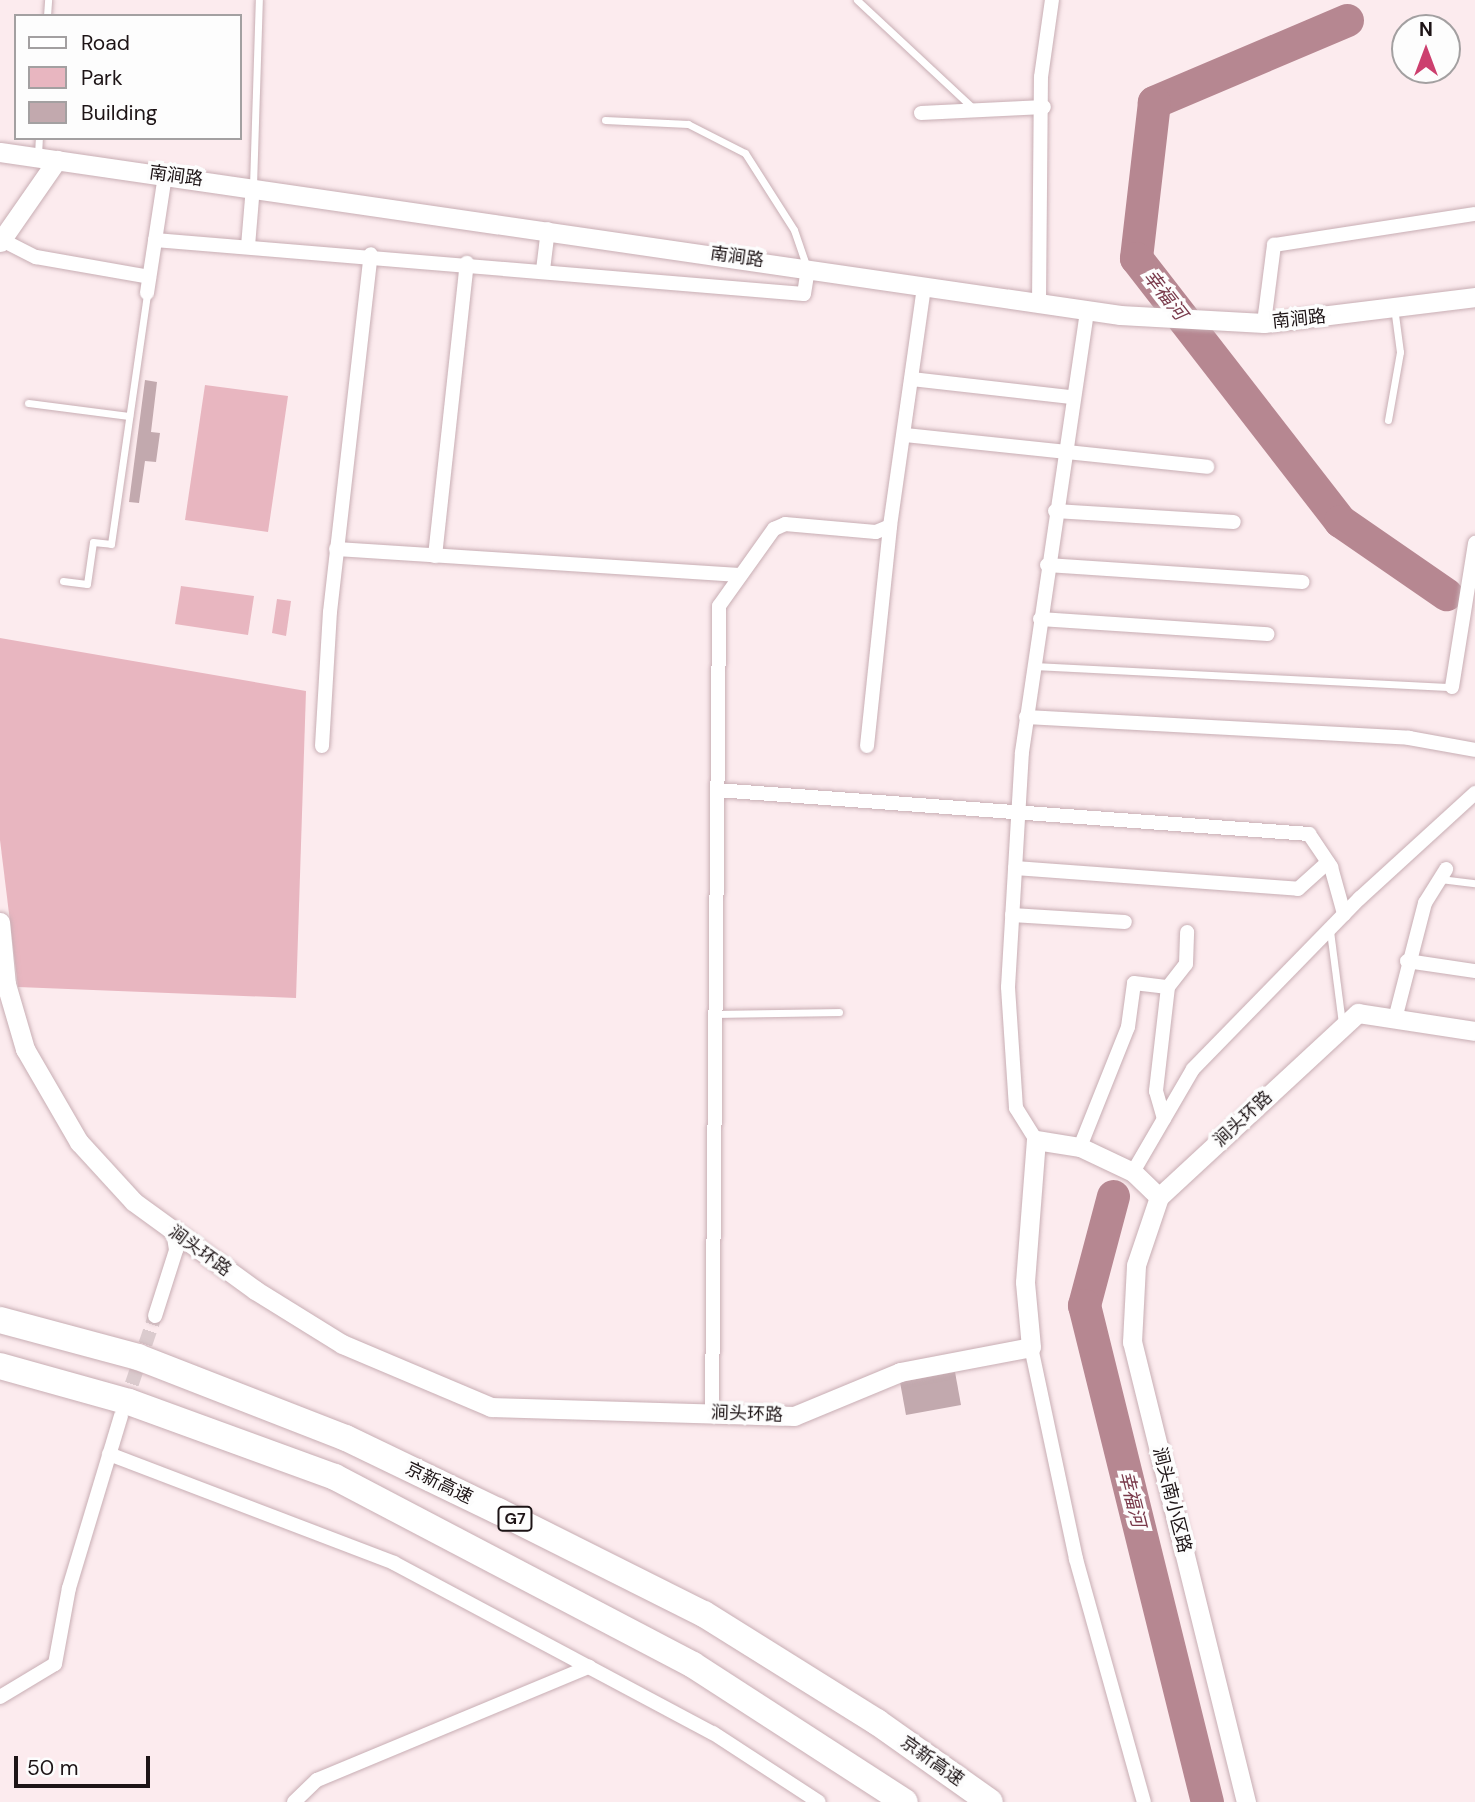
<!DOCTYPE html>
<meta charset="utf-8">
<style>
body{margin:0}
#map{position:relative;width:1475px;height:1802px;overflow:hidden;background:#fcebee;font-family:"DM Sans","Noto Sans SC",sans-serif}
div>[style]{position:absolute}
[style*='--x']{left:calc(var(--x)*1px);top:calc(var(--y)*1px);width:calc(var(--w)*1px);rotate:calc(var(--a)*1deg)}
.green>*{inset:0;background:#e8b6c0}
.river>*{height:33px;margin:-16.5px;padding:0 16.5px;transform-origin:16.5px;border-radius:16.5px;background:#b68791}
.building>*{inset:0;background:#c2a9ae}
.street-tunnel>*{height:14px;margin-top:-7px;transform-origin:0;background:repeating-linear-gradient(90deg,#dbcbce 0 14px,transparent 0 21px)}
.roads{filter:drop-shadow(0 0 2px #c8aeb4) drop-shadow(0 0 2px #c8aeb4)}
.lane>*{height:7px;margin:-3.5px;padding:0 3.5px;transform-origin:3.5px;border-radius:3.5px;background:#fff}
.street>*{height:14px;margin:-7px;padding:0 7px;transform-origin:7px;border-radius:7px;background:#fff}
.secondary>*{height:19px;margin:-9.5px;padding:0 9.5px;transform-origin:9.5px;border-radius:9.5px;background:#fff}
.highway>*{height:26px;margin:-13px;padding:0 13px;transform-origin:13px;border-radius:13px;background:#fff}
span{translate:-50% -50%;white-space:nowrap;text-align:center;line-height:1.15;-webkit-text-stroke:7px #fdfdfd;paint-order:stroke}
.shield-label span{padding:2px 5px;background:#fdfdfd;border:2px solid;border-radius:5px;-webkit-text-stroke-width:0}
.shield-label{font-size:16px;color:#1d1416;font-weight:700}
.street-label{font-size:18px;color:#1d1416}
.water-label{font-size:19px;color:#793a4b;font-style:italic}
.legend{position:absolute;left:14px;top:14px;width:228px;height:126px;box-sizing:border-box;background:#fdfdfd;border:2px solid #a3a0a1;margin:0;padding:9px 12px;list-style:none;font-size:21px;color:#1d1416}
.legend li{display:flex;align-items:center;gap:14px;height:35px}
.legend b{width:35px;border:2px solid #a3a0a1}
.north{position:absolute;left:1391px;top:14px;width:70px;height:70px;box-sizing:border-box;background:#fdfdfd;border:2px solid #a3a0a1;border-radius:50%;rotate:0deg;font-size:19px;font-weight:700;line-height:28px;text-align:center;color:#1d1416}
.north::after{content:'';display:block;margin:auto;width:24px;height:32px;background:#cc3f6e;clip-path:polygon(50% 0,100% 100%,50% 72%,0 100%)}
.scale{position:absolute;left:14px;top:1756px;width:136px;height:32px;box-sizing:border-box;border:4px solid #1d1416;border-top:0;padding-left:9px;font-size:21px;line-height:24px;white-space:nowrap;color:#1d1416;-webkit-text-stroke:5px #fdfdfd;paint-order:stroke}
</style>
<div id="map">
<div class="green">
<i style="clip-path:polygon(205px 385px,288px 396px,268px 532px,185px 520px)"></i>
<i style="clip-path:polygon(181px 586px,254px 596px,248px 635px,175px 624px)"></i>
<i style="clip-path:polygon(277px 599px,291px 601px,286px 636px,272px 633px)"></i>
<i style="clip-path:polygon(0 638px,306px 691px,296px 998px,18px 987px,0 840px)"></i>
</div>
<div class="river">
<i style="--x:1347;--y:20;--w:210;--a:157"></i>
<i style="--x:1154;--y:102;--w:157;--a:96.6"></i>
<i style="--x:1136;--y:258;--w:333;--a:52.2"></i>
<i style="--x:1340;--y:521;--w:129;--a:34.6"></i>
<i style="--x:1113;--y:1196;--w:113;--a:104.9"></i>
<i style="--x:1084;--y:1305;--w:512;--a:76.1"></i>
</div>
<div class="building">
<i style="clip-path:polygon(145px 380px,157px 382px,151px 432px,160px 433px,156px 462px,145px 461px,139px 503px,129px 502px)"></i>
<i style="clip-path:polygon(955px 1372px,961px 1405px,906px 1415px,900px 1382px)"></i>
</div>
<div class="street-tunnel">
<i style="--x:125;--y:1404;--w:93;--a:-71.2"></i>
</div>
<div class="roads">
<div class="lane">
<i style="--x:857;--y:0;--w:160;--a:43"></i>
<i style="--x:47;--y:16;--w:16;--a:-86"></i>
<i style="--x:605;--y:120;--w:83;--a:2.8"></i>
<i style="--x:688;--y:124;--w:64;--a:27"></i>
<i style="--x:745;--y:153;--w:91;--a:57.5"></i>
<i style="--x:794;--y:230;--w:39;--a:71"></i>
<i style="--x:38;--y:155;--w:17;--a:-87"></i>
<i style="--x:253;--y:186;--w:186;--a:-88.2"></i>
<i style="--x:28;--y:403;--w:102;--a:7.3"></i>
<i style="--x:1388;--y:420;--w:69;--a:-80"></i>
<i style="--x:1400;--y:352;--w:45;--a:-97.6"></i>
<i style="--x:63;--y:581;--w:24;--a:7"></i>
<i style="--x:87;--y:584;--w:42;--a:-81.9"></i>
<i style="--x:93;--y:542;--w:18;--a:6"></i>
<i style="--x:111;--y:544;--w:254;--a:-81.8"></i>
<i style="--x:1034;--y:666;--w:419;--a:2.9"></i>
<i style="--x:1440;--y:879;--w:35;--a:7"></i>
<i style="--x:1330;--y:931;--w:93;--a:82.6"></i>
<i style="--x:717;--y:1014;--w:122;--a:-0.9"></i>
</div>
<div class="street">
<i style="--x:921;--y:113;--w:123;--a:-2.8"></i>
<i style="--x:2;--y:240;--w:38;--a:27"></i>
<i style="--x:36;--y:257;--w:115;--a:10"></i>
<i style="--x:155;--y:240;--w:651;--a:4.76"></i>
<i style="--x:804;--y:294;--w:26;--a:-81"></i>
<i style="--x:248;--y:246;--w:59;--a:-85.2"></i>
<i style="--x:543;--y:270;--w:41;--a:-83"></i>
<i style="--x:147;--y:293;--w:119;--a:-81.3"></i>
<i style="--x:1039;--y:303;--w:226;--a:-89.5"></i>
<i style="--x:1041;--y:77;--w:78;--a:-81.9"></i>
<i style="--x:1264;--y:323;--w:79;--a:-82.7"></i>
<i style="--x:1274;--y:245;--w:203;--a:-8.8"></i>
<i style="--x:912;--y:379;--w:160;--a:6.5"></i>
<i style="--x:905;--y:435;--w:304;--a:6"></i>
<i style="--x:1055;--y:511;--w:179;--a:3.5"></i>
<i style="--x:336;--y:549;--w:405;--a:3.7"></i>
<i style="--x:435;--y:556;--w:295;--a:-83.8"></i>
<i style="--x:1047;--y:565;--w:256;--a:3.8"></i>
<i style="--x:1040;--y:619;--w:228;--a:3.8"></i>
<i style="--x:1452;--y:687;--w:146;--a:-80.9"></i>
<i style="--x:1026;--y:717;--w:384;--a:3.1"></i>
<i style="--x:1409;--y:738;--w:67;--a:10.3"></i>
<i style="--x:322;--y:746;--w:134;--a:-86.6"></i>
<i style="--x:330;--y:612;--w:360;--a:-83.5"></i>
<i style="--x:867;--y:746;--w:221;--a:-84"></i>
<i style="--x:717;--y:790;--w:594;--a:4.25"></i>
<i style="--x:1309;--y:834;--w:40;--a:56"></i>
<i style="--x:1331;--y:867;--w:49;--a:74.5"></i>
<i style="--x:1015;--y:868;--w:284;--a:4.2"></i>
<i style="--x:1298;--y:889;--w:40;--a:-42"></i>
<i style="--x:1012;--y:915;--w:113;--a:3.5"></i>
<i style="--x:1407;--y:961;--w:69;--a:8.4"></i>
<i style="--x:1168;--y:987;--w:29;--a:-52"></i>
<i style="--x:1186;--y:964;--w:32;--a:-88"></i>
<i style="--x:1395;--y:1019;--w:120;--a:-75.5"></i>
<i style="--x:1425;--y:903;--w:40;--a:-58"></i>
<i style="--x:1036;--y:1140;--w:38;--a:-122"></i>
<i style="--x:1016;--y:1108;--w:121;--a:-93.8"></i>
<i style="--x:1008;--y:987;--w:235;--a:-86.6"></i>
<i style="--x:1022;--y:752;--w:447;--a:-81.6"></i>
<i style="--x:1080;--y:1147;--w:129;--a:-68.2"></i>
<i style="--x:1128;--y:1027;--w:44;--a:-82.2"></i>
<i style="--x:1134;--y:983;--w:34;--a:7"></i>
<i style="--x:1168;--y:987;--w:105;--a:96.6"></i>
<i style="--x:1156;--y:1091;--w:29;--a:74"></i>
<i style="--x:1133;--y:1172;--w:119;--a:-59.8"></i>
<i style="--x:1193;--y:1069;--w:239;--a:-45.7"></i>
<i style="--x:1360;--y:898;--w:156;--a:-42.4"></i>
<i style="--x:155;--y:1316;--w:69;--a:-72.3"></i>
<i style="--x:176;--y:1250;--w:19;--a:-99"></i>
<i style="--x:1031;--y:1347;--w:217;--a:78"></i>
<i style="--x:1076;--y:1559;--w:252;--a:74.4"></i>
<i style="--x:712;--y:1413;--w:807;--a:-89.5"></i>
<i style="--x:719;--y:606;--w:95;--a:-54.5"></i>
<i style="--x:774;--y:529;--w:12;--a:-24"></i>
<i style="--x:785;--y:524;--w:91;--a:5"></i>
<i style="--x:876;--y:532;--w:15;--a:-23"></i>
<i style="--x:890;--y:526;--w:242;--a:-81.9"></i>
<i style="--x:109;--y:1454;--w:305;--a:20.9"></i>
<i style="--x:394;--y:1563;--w:361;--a:28.1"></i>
<i style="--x:713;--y:1733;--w:126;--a:33.1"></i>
<i style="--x:0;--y:1697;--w:64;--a:-31"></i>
<i style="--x:55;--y:1664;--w:77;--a:-79.6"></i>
<i style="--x:69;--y:1588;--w:180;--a:-73.2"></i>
<i style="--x:294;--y:1802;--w:32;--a:-44"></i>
<i style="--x:317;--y:1780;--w:295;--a:-22.6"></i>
</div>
<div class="secondary">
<i style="--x:0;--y:152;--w:1132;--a:8.28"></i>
<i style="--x:1120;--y:315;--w:144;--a:3.2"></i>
<i style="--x:1264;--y:323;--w:213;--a:-7"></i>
<i style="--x:0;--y:242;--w:100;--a:-55.2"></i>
<i style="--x:0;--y:922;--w:62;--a:84.5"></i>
<i style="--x:6;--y:984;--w:68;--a:73.7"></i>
<i style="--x:25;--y:1049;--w:108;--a:59.9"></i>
<i style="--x:79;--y:1142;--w:81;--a:47.5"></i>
<i style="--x:134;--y:1202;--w:150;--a:36"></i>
<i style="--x:255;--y:1290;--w:102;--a:31.8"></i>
<i style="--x:342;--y:1344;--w:162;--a:22.9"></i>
<i style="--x:491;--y:1407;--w:303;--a:1.7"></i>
<i style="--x:794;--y:1416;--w:115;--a:-22.5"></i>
<i style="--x:900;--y:1372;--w:133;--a:-10.8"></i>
<i style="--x:1031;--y:1347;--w:65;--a:-95.3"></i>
<i style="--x:1025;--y:1282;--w:142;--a:-85.6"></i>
<i style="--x:1036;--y:1140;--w:45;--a:9"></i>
<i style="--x:1080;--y:1147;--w:59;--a:25.3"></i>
<i style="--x:1133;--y:1172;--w:36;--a:44"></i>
<i style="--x:1246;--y:1802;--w:474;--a:-103.9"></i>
<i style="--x:1132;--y:1342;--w:77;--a:-87"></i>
<i style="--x:1136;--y:1265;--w:72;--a:-71.3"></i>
<i style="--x:1159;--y:1197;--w:271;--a:-42.8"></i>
<i style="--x:1358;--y:1013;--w:118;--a:8.7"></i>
</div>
<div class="highway">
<i style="--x:0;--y:1320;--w:143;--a:15"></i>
<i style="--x:138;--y:1357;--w:223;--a:21.3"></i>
<i style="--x:346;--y:1438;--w:169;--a:25.7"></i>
<i style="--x:498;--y:1511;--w:230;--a:26.6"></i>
<i style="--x:704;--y:1614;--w:204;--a:32"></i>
<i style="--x:877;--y:1722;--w:138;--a:35.3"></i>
<i style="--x:0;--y:1366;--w:134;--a:15.6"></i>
<i style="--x:129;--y:1402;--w:219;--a:20"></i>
<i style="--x:335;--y:1477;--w:404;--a:27.7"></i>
<i style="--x:693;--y:1665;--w:252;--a:32.9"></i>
</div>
</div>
<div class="shield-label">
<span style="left:515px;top:1519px">G7</span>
</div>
<div class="street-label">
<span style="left:176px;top:176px;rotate:8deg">南涧路</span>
<span style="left:737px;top:257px;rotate:8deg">南涧路</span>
<span style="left:1299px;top:319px;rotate:-6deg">南涧路</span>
<span style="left:1243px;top:1119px;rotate:-43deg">涧头环路</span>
<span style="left:200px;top:1251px;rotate:36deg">涧头环路</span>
<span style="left:747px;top:1414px;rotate:2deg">涧头环路</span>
<span style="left:439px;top:1483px;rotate:26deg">京新高速</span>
<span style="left:1172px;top:1500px;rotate:76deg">涧头南小区路</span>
<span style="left:932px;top:1761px;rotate:35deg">京新高速</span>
</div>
<div class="water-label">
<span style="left:1165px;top:295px;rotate:52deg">幸福河</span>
<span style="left:1132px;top:1499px;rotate:76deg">幸福河</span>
</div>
<ul class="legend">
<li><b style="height:9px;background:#fff"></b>Road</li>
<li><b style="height:19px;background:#e8b6c0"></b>Park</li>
<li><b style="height:19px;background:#c2a9ae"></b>Building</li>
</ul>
<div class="north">N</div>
<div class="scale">50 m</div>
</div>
